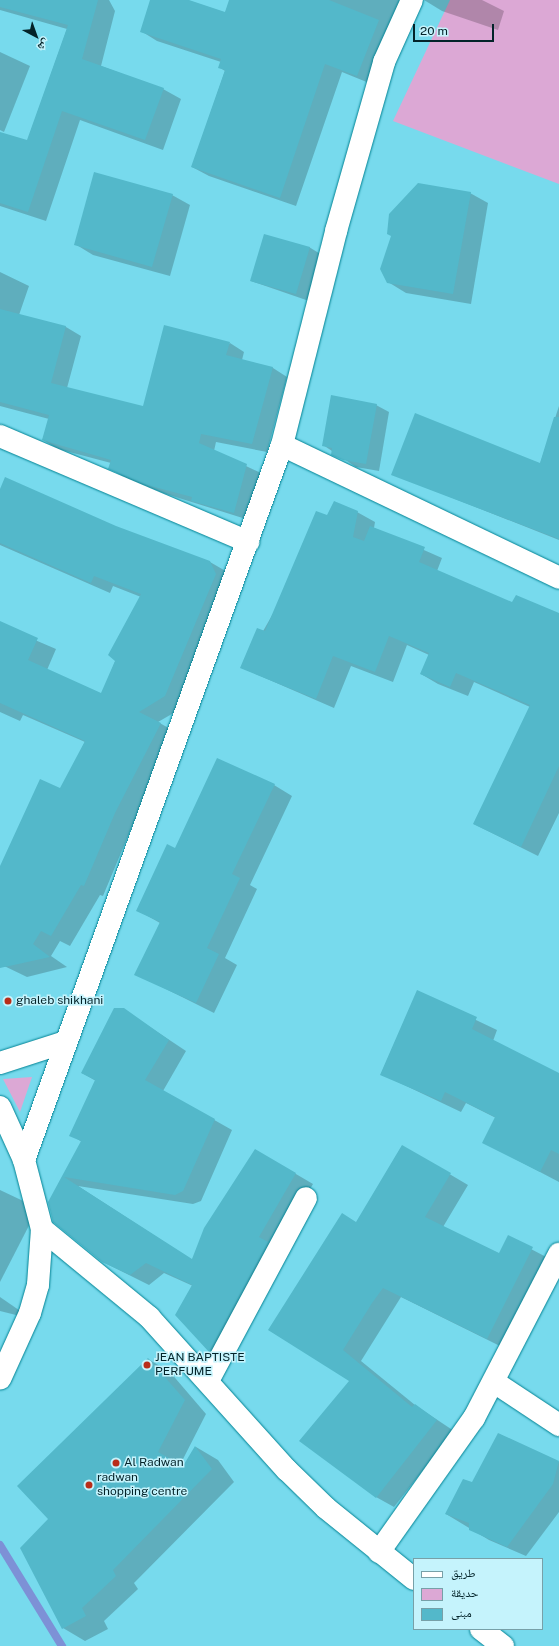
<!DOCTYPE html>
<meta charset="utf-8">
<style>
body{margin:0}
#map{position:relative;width:559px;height:1646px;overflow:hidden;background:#77daed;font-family:"Public Sans","Noto Naskh Arabic",sans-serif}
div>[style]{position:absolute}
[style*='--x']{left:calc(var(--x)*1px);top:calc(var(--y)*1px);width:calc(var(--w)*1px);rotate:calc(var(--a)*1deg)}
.green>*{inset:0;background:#dca8d5}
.shadow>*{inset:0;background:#0003}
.stream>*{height:8px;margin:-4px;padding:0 4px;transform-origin:4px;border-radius:4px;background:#7d91d6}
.building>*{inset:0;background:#53b8ca}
.roads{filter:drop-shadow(0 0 1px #028394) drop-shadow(0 0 1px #028394)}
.minor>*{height:22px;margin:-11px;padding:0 11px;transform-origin:11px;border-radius:11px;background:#fff}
.dots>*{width:11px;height:11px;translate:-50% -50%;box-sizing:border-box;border:2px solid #c5f3fc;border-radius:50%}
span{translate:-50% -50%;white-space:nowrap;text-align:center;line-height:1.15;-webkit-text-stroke:3px #c5f3fc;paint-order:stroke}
.poi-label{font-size:12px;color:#032329}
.left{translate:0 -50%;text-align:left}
.legend{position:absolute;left:413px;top:1558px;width:130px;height:72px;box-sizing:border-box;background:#c5f3fc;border:1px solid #77a0a8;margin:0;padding:5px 7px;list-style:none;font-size:12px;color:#032329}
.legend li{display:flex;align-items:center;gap:8px;height:20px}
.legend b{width:20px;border:1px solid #77a0a8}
.north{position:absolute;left:16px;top:16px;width:40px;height:40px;-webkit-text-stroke:3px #c5f3fc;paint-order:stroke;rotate:139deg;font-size:11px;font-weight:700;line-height:16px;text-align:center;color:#032329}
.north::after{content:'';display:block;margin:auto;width:14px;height:18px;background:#032329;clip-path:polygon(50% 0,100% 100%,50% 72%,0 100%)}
.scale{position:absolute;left:413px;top:24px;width:81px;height:18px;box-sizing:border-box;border:2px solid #032329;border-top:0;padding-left:5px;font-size:12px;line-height:14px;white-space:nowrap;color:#032329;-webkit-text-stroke:3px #c5f3fc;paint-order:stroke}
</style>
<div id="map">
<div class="green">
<i style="clip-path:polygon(450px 0,559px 0,559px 184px,393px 121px)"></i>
<i style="clip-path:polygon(32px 1077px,20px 1112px,3px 1079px)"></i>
</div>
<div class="shadow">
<i style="clip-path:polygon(0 0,109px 0,115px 11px,101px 66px,163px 89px,181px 99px,163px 150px,80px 120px,46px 221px,0 206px,0 146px,27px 142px,67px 29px,0 10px)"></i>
<i style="clip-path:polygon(151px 0,186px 0,225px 13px,230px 0,420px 0,374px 85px,342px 72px,296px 206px,209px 176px,192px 167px,225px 71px,219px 67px,221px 62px,157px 41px,141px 31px)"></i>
<i style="clip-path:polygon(424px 0,482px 0,504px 11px,498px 30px,442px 11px)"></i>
<i style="clip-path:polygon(0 52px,30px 66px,4px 132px,0 130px)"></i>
<i style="clip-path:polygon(470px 193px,488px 203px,471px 304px,406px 293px,388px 282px)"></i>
<i style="clip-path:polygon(172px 195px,190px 205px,170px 276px,93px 255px,75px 244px)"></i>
<i style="clip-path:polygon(309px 247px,322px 255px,309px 301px,251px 281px)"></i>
<i style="clip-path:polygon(0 272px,29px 286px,19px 315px,66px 327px,81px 336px,67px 388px,143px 408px,230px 343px,244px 352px,242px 360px,273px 368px,287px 377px,267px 452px,216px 442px,214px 451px,261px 473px,249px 520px,163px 493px,124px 477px,109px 468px,111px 463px,58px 449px,43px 440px,49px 419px,0 406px)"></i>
<i style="clip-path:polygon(376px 405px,389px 412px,379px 471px,356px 467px,323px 445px)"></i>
<i style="clip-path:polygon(559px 406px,559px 540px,392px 474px,540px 464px)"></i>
<i style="clip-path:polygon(0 492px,115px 527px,210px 562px,229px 573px,184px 707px,158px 722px,179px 734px,133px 824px,103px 896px,100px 895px,70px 946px,60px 941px,51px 956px,67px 967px,27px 977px,0 964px,0 869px,61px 790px,85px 742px,23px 715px,20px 721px,0 712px,0 625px,56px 649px,47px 670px,102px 694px,141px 597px,113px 586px,110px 593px,0 545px)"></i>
<i style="clip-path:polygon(357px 512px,375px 522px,374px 528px,442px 558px,437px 571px,513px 604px,559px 614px,559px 813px,538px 856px,474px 824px,530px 707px,474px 682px,468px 696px,438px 684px,421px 674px,429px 655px,407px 645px,393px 682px,351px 666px,334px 708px,242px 668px,328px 517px)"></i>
<i style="clip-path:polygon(274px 785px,292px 796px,250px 885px,257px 889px,225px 958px,237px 965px,214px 1013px,136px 974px,160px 923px,137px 910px,175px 849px)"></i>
<i style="clip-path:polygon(417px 992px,497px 1030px,493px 1041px,559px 1074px,559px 1182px,483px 1142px,496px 1118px,466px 1103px,461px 1112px,381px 1074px)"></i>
<i style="clip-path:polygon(123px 1009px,186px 1051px,163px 1091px,232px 1130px,201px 1201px,193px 1204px,78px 1186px,192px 1260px,255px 1150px,313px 1184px,276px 1248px,228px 1361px,210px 1351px,176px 1315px,193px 1286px,164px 1273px,149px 1285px,103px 1262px,49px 1202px,82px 1142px,71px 1135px,96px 1081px,82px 1073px)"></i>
<i style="clip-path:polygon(402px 1146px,468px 1185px,443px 1227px,500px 1254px,508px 1237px,550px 1259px,506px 1349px,401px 1297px,361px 1361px,415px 1405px,454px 1431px,394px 1507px,376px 1497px,351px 1380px,269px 1330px,357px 1223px)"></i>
<i style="clip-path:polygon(0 1190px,38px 1208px,0 1282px)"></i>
<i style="clip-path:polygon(0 1297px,29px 1317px,28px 1318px,0 1311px)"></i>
<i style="clip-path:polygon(148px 1359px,170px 1372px,206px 1414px,180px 1465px,183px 1467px,196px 1447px,218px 1460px,234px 1482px,134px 1583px,138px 1589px,104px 1621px,108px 1629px,85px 1641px,63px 1628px)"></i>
<i style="clip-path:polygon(499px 1434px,559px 1462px,559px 1512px,526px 1556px,489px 1540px,446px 1514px,473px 1483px)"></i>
</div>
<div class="stream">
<i style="--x:0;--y:1545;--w:119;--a:58.5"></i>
</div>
<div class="building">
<i style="clip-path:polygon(0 0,98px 0,82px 59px,164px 88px,145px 140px,62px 111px,28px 212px,0 203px,0 132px,27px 140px,68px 25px,0 7px)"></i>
<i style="clip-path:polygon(150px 0,189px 0,225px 12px,229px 0,329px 0,379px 20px,357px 76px,325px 64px,280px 198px,191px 167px,225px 70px,218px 68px,221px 59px,140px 32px)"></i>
<i style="clip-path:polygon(94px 172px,173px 194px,152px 267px,74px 245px)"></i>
<i style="clip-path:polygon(418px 183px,471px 192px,453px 294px,387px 283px,380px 269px,391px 236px,387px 234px,389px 214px)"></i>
<i style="clip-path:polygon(264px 234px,310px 247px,296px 294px,250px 281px)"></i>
<i style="clip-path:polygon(0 309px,66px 326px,51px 383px,143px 406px,164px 325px,230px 342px,226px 355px,273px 367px,252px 444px,201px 434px,199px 443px,247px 464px,234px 513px,191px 501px,192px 497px,147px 485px,108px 469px,111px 460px,42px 440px,49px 415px,0 402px)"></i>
<i style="clip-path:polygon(331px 395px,377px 404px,366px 464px,343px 460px,331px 455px,332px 448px,322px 446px)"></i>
<i style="clip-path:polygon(415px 413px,540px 463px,554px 417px,559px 417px,559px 539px,391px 475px)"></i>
<i style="clip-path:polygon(5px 477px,116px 526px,210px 561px,216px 574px,165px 696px,139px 712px,161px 723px,115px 813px,84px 886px,81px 885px,51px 936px,41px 931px,33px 944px,50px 957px,0 968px,0 866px,40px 779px,60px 788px,85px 741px,0 703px,0 621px,38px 638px,28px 660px,101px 693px,115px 661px,108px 655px,141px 594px,94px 576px,91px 583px,0 543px,0 489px)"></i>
<i style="clip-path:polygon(334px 501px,358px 511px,353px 537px,364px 541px,370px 526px,425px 547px,419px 562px,512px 602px,516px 595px,559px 613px,559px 766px,521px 847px,473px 824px,530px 705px,456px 673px,450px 687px,420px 674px,429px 653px,389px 636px,375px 672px,333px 656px,316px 699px,240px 668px,257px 628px,265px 631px,316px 511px,327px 515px)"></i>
<i style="clip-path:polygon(217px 758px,275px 784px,232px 874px,240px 878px,207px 948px,219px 954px,196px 1003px,134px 975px,160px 922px,136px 911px,167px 844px,175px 848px)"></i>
<i style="clip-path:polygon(417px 990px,477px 1017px,472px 1029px,559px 1073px,559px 1154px,551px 1150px,540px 1172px,482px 1143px,495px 1117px,445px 1092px,441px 1101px,380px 1075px)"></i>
<i style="clip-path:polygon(114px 1008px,124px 1008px,169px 1040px,145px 1080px,215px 1119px,183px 1191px,175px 1195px,64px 1177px,192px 1259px,204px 1228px,255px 1149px,296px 1173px,259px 1237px,268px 1242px,209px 1352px,175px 1315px,192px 1285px,146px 1263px,130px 1275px,102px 1262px,53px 1222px,48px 1202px,81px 1141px,69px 1136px,95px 1080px,81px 1073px)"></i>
<i style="clip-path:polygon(402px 1145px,451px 1173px,425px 1217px,499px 1253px,508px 1235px,533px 1247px,487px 1339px,383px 1288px,372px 1303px,343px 1350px,412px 1407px,415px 1404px,437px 1420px,376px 1498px,299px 1441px,349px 1381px,268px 1330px,342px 1213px,356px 1222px)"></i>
<i style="clip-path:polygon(148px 1358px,185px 1400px,158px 1452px,183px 1466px,195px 1446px,212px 1469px,113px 1570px,116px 1576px,82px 1608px,86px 1616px,62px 1629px,20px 1548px,48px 1519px,17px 1486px)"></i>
<i style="clip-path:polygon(498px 1433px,559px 1461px,553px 1484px,507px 1547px,469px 1530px,469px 1523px,445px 1514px,463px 1479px,472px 1482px)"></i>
</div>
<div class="roads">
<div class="minor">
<i style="--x:0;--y:436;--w:270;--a:23.1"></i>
<i style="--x:282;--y:445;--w:307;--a:25.6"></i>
<i style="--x:0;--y:1063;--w:68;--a:-17.9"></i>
<i style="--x:0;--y:1107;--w:58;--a:65.6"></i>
<i style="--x:24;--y:1160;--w:71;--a:75.4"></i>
<i style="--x:42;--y:1229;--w:56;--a:94.1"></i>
<i style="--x:38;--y:1285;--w:29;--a:106"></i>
<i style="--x:30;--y:1313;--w:72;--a:114.4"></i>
<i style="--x:24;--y:1160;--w:760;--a:-70.16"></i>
<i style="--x:282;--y:445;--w:221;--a:-75.8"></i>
<i style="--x:336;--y:231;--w:176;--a:-74.1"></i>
<i style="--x:384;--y:62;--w:68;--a:-65.7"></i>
<i style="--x:42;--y:1229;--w:139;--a:39.4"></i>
<i style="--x:149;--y:1317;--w:206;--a:48"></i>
<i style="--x:287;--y:1470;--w:54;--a:44.3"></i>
<i style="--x:326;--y:1508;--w:113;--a:38.9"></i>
<i style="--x:209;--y:1379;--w:205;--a:-61.8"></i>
<i style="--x:494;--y:1382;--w:78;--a:33.5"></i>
<i style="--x:379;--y:1552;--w:164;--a:-54.7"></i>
<i style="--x:474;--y:1418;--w:185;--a:-62.6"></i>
<i style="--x:481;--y:1629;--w:28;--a:38"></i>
</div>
</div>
<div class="dots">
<i style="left:8px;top:1001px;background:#b92d19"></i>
<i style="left:147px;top:1365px;background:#b92d19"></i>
<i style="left:116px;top:1463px;background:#b92d19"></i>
<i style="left:89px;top:1485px;background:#b92d19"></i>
</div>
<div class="poi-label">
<span class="left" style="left:16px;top:1001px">ghaleb shikhani</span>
<span class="left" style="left:155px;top:1365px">JEAN BAPTISTE<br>PERFUME</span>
<span class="left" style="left:124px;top:1463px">Al Radwan</span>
<span class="left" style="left:97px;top:1485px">radwan<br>shopping centre</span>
</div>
<ul class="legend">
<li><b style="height:5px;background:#fff"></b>طريق</li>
<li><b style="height:11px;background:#dca8d5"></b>حديقة</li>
<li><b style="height:11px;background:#53b8ca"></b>مبنى</li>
</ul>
<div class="north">ش</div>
<div class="scale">20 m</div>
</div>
